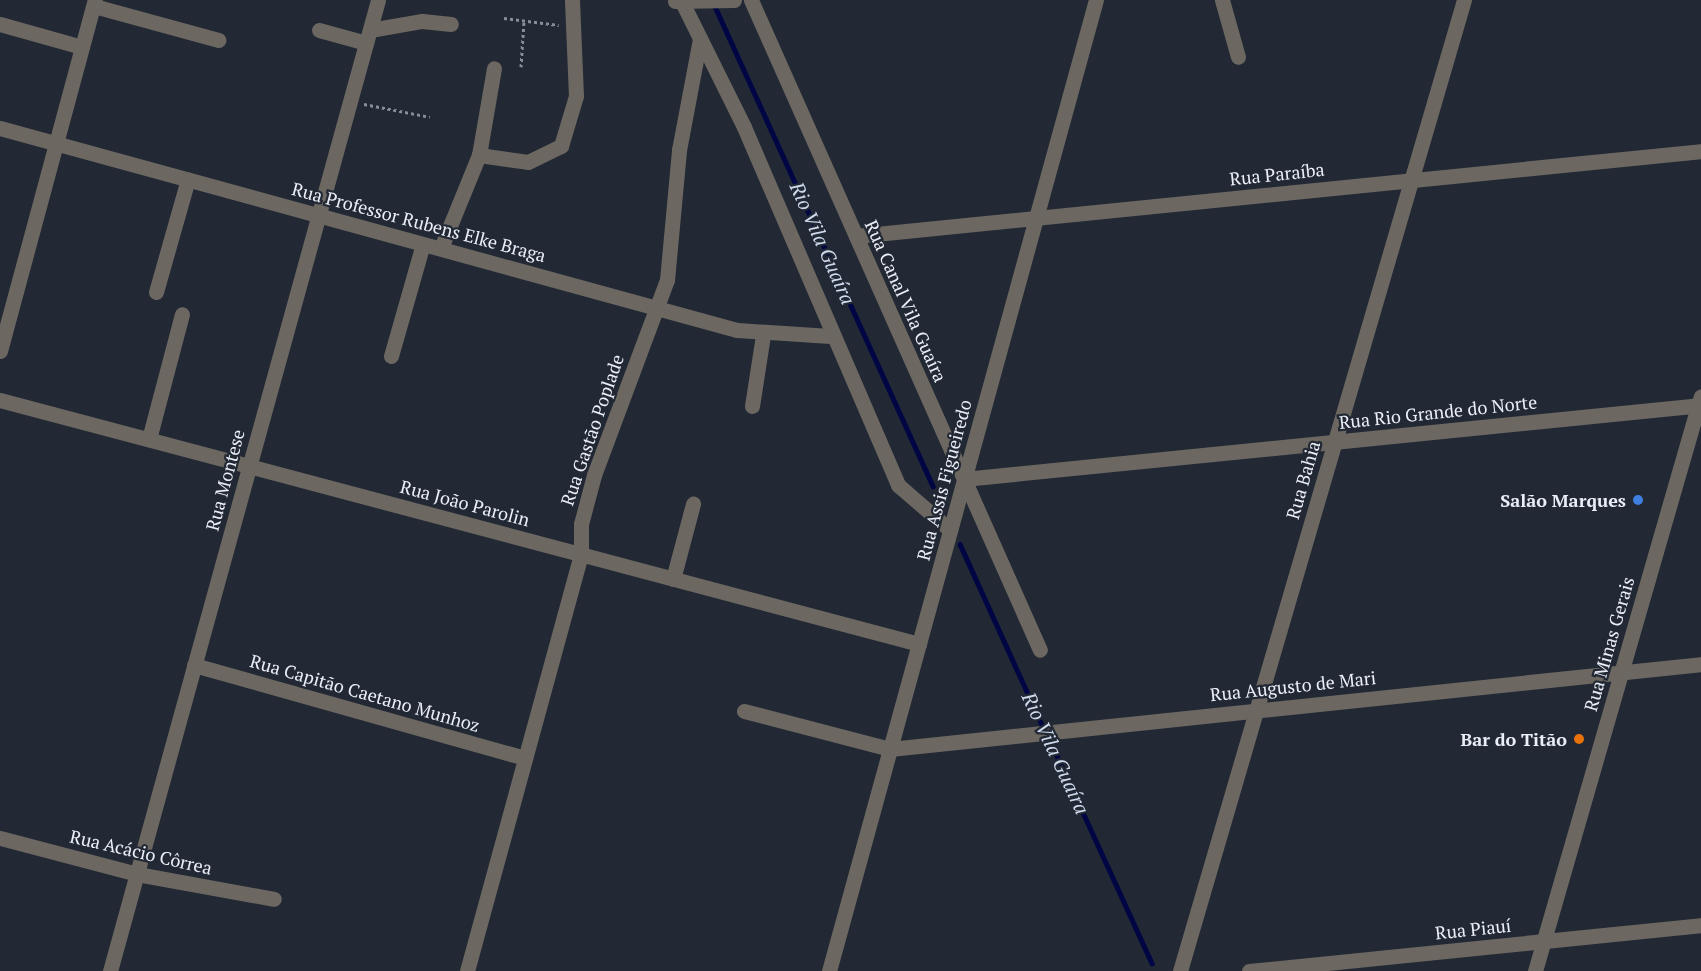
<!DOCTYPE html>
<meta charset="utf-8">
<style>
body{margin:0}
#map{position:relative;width:1701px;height:971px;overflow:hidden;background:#222935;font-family:"PT Serif",serif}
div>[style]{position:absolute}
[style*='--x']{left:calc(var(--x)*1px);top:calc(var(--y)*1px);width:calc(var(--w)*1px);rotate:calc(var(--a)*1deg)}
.stream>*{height:4.5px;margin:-2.25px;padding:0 2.25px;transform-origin:2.25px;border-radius:2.25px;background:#000543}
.path>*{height:3px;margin-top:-1.5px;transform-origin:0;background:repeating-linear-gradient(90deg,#888e98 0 3px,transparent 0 6px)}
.minor>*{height:15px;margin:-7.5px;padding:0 7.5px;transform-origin:7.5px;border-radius:7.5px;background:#6c6861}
.dots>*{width:16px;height:16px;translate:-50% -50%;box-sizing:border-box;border:3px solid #222935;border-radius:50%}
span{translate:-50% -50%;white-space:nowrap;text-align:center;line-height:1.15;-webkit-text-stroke:4.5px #222935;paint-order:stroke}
.street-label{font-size:18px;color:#eaeff7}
.poi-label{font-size:18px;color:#eaeff7;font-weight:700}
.right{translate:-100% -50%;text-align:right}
.water-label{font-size:20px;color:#ced9ec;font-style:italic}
</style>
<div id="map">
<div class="stream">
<i style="--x:713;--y:2;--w:532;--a:65.56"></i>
<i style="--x:960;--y:544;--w:203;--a:65.6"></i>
<i style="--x:1048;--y:736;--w:250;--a:65.4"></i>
</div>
<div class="path">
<i style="--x:504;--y:18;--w:55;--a:7.3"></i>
<i style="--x:521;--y:67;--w:47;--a:-86.3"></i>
<i style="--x:364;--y:104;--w:67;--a:11.1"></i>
</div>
<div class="minor">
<i style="--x:681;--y:0;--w:142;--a:63.6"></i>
<i style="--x:744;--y:127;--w:390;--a:66.7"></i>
<i style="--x:898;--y:485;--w:69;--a:40.9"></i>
<i style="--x:751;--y:0;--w:711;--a:66.03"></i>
<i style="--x:1222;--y:0;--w:59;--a:74.3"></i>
<i style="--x:675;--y:1;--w:59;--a:-1"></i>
<i style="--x:94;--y:6;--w:129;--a:15.3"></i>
<i style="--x:0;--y:24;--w:85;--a:15.7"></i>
<i style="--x:319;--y:30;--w:49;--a:15.5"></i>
<i style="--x:370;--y:30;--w:53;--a:-9.8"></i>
<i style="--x:422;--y:21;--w:29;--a:6"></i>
<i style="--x:0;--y:128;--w:764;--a:15.33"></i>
<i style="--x:737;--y:330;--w:93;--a:3.7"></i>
<i style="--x:479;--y:155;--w:49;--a:8.1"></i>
<i style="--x:528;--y:162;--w:37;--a:-26"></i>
<i style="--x:561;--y:146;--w:52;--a:-73.3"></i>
<i style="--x:576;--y:96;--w:96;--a:-92.4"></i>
<i style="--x:856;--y:236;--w:849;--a:-5.74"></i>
<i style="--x:441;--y:248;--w:100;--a:-67.8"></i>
<i style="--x:479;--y:155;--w:88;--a:-80.2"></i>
<i style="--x:156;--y:292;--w:117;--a:-74.2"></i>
<i style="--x:0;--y:351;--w:364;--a:-74.9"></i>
<i style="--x:391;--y:356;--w:116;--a:-74.1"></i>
<i style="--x:0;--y:400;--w:951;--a:14.87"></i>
<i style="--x:752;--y:406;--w:72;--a:-81.2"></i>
<i style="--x:149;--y:439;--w:129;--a:-75.2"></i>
<i style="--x:964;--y:479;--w:741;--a:-5.73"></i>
<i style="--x:673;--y:579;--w:78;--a:-75.1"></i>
<i style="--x:194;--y:665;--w:344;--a:15.7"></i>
<i style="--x:744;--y:711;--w:151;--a:14.6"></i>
<i style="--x:890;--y:749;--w:815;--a:-5.98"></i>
<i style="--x:0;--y:838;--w:142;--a:14.7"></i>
<i style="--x:137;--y:874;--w:139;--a:10.3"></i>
<i style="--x:110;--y:971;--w:1007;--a:-74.57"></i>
<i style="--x:467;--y:971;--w:431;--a:-74.7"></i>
<i style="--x:581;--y:555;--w:31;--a:-90"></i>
<i style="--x:581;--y:524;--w:51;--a:-75.1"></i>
<i style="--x:594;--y:475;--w:208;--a:-69.5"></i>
<i style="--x:667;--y:280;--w:131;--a:-84.7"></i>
<i style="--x:679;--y:150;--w:113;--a:-79.3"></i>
<i style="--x:829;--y:971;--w:1007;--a:-74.63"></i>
<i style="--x:1180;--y:971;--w:1012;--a:-73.7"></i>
<i style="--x:1249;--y:971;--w:454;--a:-5.8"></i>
<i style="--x:1535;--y:971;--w:598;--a:-73.9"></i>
</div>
<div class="dots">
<i style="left:1638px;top:500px;background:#3f7fe0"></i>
<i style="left:1579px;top:739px;background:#e8710a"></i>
</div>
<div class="street-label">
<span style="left:1277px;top:174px;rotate:-6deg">Rua Paraíba</span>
<span style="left:419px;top:222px;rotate:15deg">Rua Professor Rubens Elke Braga</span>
<span style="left:906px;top:301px;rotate:66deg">Rua Canal Vila Guaíra</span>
<span style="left:1438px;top:412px;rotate:-6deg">Rua Rio Grande do Norte</span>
<span style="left:592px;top:430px;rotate:-71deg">Rua Gastão Poplade</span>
<span style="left:225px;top:480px;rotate:-75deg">Rua Montese</span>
<span style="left:944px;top:480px;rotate:-75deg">Rua Assis Figueiredo</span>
<span style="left:1303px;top:480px;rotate:-74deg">Rua Bahia</span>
<span style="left:465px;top:503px;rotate:15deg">Rua João Parolin</span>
<span style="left:1609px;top:644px;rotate:-74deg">Rua Minas Gerais</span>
<span style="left:1293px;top:686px;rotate:-6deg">Rua Augusto de Mari</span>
<span style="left:365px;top:693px;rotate:16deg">Rua Capitão Caetano Munhoz</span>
<span style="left:141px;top:852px;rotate:13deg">Rua Acácio Côrrea</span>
<span style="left:1473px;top:929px;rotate:-6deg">Rua Piauí</span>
</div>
<div class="poi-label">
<span class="right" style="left:1626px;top:500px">Salão Marques</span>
<span class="right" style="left:1567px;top:739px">Bar do Titão</span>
</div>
<div class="water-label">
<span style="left:823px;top:243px;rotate:66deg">Rio Vila Guaíra</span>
<span style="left:1056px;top:753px;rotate:65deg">Rio Vila Guaíra</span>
</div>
</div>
